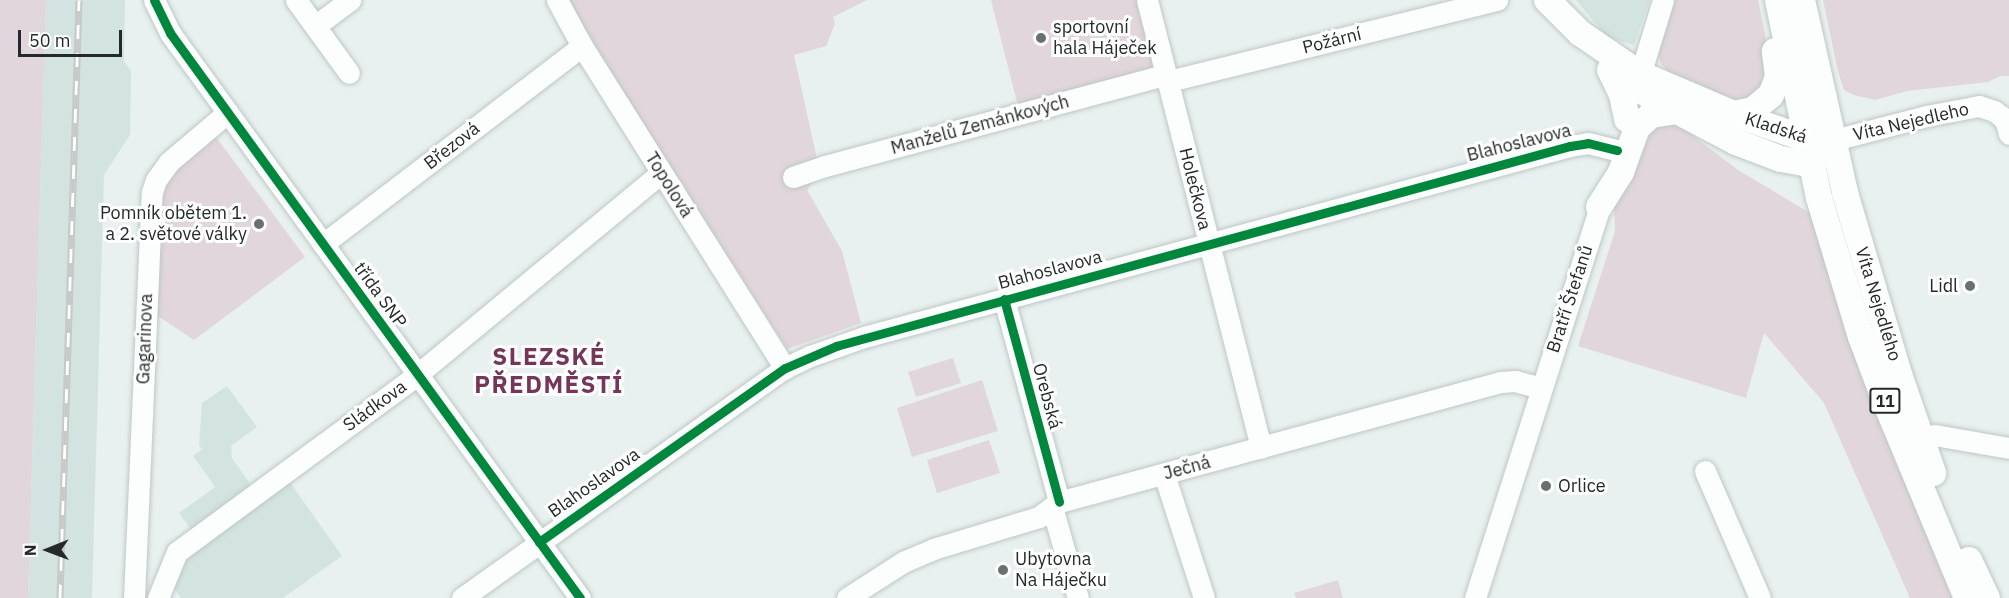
<!DOCTYPE html>
<meta charset="utf-8">
<style>
body{margin:0}
#map{position:relative;width:2009px;height:598px;overflow:hidden;background:#e8f1ef;font-family:"IBM Plex Sans",sans-serif}
div>[style]{position:absolute}
[style*='--x']{left:calc(var(--x)*1px);top:calc(var(--y)*1px);width:calc(var(--w)*1px);rotate:calc(var(--a)*1deg)}
.built>*{inset:0;background:#d3e4e0}
.green>*{inset:0;background:#e1d6dc}
.roads{filter:drop-shadow(0 0 2px #bfc7c5) drop-shadow(0 0 2px #bfc7c5)}
.minor>*{height:21px;margin:-10.5px;padding:0 10.5px;transform-origin:10.5px;border-radius:10.5px;background:#fcfdfd}
.major>*{height:26px;margin:-13px;padding:0 13px;transform-origin:13px;border-radius:13px;background:#fcfdfd}
.rail>*{height:7px;margin-top:-3.5px;transform-origin:0;background:repeating-linear-gradient(90deg,#fff 0 14px,#c6c9c8 0 28px);box-sizing:border-box;border-block:2px solid #c6c9c8}
.cycleway>*{height:9px;margin:-4.5px;padding:0 4.5px;transform-origin:4.5px;border-radius:4.5px;background:#00873e}
.dots>*{width:16px;height:16px;translate:-50% -50%;box-sizing:border-box;border:3px solid #fff;border-radius:50%}
span{translate:-50% -50%;white-space:nowrap;text-align:center;line-height:1.15;-webkit-text-stroke:6px #fff;paint-order:stroke}
.shield-label span{padding:2px 4px;background:#fff;border:2px solid;border-radius:4px;-webkit-text-stroke-width:0}
.shield-label{font-size:16px;color:#242a29;font-weight:700}
.poi-label{font-size:18px;color:#242a29}
.left{translate:0 -50%;text-align:left}
.right{translate:-100% -50%;text-align:right}
.street-label{font-size:18px;color:#242a29}
.district-label{font-size:24px;color:#763659;font-weight:700;letter-spacing:1.5px}
.north{position:absolute;left:18px;top:520px;width:60px;height:60px;-webkit-text-stroke:4px #fff;paint-order:stroke;rotate:269deg;font-size:16px;font-weight:700;line-height:24px;text-align:center;color:#242a29}
.north::after{content:'';display:block;margin:auto;width:21px;height:27px;background:#242a29;clip-path:polygon(50% 0,100% 100%,50% 72%,0 100%)}
.scale{position:absolute;left:18px;top:30px;width:104px;height:27px;box-sizing:border-box;border:3px solid #242a29;border-top:0;padding-left:8px;font-size:18px;line-height:21px;white-space:nowrap;color:#242a29;-webkit-text-stroke:4px #fff;paint-order:stroke}
</style>
<div id="map">
<div class="built">
<i style="clip-path:polygon(46px 0,125px 0,124px 61px,131px 71px,130px 135px,104px 175px,92px 598px,28px 598px)"></i>
<i style="clip-path:polygon(1576px 0,1650px 0,1634px 45px,1607px 37px)"></i>
<i style="clip-path:polygon(227px 386px,257px 427px,231px 446px,232px 458px,253px 488px,192px 531px,179px 513px,215px 487px,193px 456px,202px 449px,199px 445px,202px 403px)"></i>
<i style="clip-path:polygon(287px 478px,342px 556px,283px 598px,181px 598px,159px 568px)"></i>
</div>
<div class="green">
<i style="clip-path:polygon(0 0,46px 0,28px 598px,0 598px)"></i>
<i style="clip-path:polygon(565px 0,867px 0,833px 17px,835px 24px,826px 46px,794px 55px,817px 159px,816px 178px,807px 190px,842px 251px,861px 323px,787px 349px,710px 229px,696px 216px)"></i>
<i style="clip-path:polygon(991px 0,1139px 0,1157px 66px,1018px 106px)"></i>
<i style="clip-path:polygon(1672px 0,1758px 0,1768px 48px,1770px 78px,1741px 106px,1670px 73px,1661px 64px,1657px 49px)"></i>
<i style="clip-path:polygon(1823px 0,2009px 0,2009px 76px,2000px 76px,1988px 82px,1907px 91px,1875px 100px,1854px 95px,1844px 90px,1838px 72px)"></i>
<i style="clip-path:polygon(1666px 115px,1738px 170px,1815px 216px,1961px 598px,1910px 598px,1824px 403px,1764px 333px,1746px 398px,1578px 346px,1615px 231px,1614px 209px,1634px 168px,1643px 126px)"></i>
<i style="clip-path:polygon(216px 137px,305px 257px,194px 340px,152px 312px,160px 190px,178px 165px)"></i>
<i style="clip-path:polygon(953px 358px,961px 383px,916px 397px,908px 372px)"></i>
<i style="clip-path:polygon(982px 380px,998px 431px,912px 457px,897px 408px)"></i>
<i style="clip-path:polygon(989px 440px,1000px 473px,937px 493px,927px 460px)"></i>
<i style="clip-path:polygon(1338px 580px,1343px 598px,1296px 598px,1294px 593px)"></i>
</div>
<div class="roads">
<div class="minor">
<i style="--x:154;--y:0;--w:37;--a:64"></i>
<i style="--x:170;--y:33;--w:698;--a:54.03"></i>
<i style="--x:296;--y:0;--w:90;--a:54"></i>
<i style="--x:557;--y:0;--w:52;--a:61.5"></i>
<i style="--x:582;--y:46;--w:381;--a:57.8"></i>
<i style="--x:1147;--y:0;--w:462;--a:75.7"></i>
<i style="--x:315;--y:26;--w:44;--a:-36.6"></i>
<i style="--x:1636;--y:88;--w:92;--a:-72.9"></i>
<i style="--x:1834;--y:140;--w:95;--a:-14.6"></i>
<i style="--x:1926;--y:116;--w:54;--a:-10.7"></i>
<i style="--x:1979;--y:106;--w:16;--a:18"></i>
<i style="--x:1994;--y:111;--w:9;--a:36"></i>
<i style="--x:2001;--y:116;--w:8;--a:50"></i>
<i style="--x:2006;--y:122;--w:12;--a:76"></i>
<i style="--x:793;--y:177;--w:34;--a:-19"></i>
<i style="--x:825;--y:166;--w:345;--a:-15"></i>
<i style="--x:1158;--y:77;--w:15;--a:11"></i>
<i style="--x:1173;--y:80;--w:334;--a:-13.9"></i>
<i style="--x:323;--y:244;--w:326;--a:-37.4"></i>
<i style="--x:1004;--y:299;--w:210;--a:74.8"></i>
<i style="--x:1934;--y:435;--w:76;--a:9.8"></i>
<i style="--x:1705;--y:471;--w:138;--a:66.6"></i>
<i style="--x:1164;--y:474;--w:130;--a:72.1"></i>
<i style="--x:1052;--y:507;--w:95;--a:74.1"></i>
<i style="--x:134;--y:598;--w:406;--a:-87.5"></i>
<i style="--x:152;--y:192;--w:13;--a:-72"></i>
<i style="--x:156;--y:180;--w:22;--a:-54"></i>
<i style="--x:169;--y:162;--w:77;--a:-40.3"></i>
<i style="--x:158;--y:598;--w:50;--a:-67.6"></i>
<i style="--x:177;--y:552;--w:300;--a:-36.4"></i>
<i style="--x:418;--y:374;--w:315;--a:-39.6"></i>
<i style="--x:462;--y:598;--w:397;--a:-35.5"></i>
<i style="--x:785;--y:368;--w:28;--a:-26"></i>
<i style="--x:810;--y:356;--w:57;--a:-19.4"></i>
<i style="--x:864;--y:337;--w:731;--a:-15.14"></i>
<i style="--x:1570;--y:146;--w:18;--a:-9"></i>
<i style="--x:1588;--y:143;--w:30;--a:14"></i>
<i style="--x:847;--y:598;--w:67;--a:-32.7"></i>
<i style="--x:903;--y:562;--w:33;--a:-23"></i>
<i style="--x:933;--y:549;--w:111;--a:-16.8"></i>
<i style="--x:1039;--y:517;--w:25;--a:-37"></i>
<i style="--x:1059;--y:502;--w:458;--a:-15.2"></i>
<i style="--x:1501;--y:382;--w:14;--a:-4"></i>
<i style="--x:1515;--y:381;--w:27;--a:15"></i>
<i style="--x:1475;--y:598;--w:425;--a:-72.3"></i>
</div>
<div class="major">
<i style="--x:1547;--y:0;--w:47;--a:45"></i>
<i style="--x:1580;--y:33;--w:73;--a:34.3"></i>
<i style="--x:1640;--y:74;--w:102;--a:23.1"></i>
<i style="--x:1734;--y:114;--w:76;--a:19.1"></i>
<i style="--x:1806;--y:139;--w:12;--a:9"></i>
<i style="--x:1778;--y:0;--w:202;--a:78.3"></i>
<i style="--x:1819;--y:198;--w:145;--a:73.2"></i>
<i style="--x:1861;--y:337;--w:74;--a:69.4"></i>
<i style="--x:1887;--y:406;--w:208;--a:67.4"></i>
<i style="--x:1802;--y:0;--w:198;--a:77.4"></i>
<i style="--x:1845;--y:193;--w:189;--a:73.4"></i>
<i style="--x:1899;--y:374;--w:105;--a:71"></i>
<i style="--x:1610;--y:70;--w:28;--a:64"></i>
<i style="--x:1622;--y:95;--w:25;--a:78"></i>
<i style="--x:1626;--y:81;--w:38;--a:32"></i>
<i style="--x:1658;--y:101;--w:88;--a:27.7"></i>
<i style="--x:1736;--y:142;--w:48;--a:20.7"></i>
<i style="--x:1781;--y:159;--w:23;--a:10"></i>
<i style="--x:1804;--y:163;--w:24;--a:-28"></i>
<i style="--x:1734;--y:114;--w:19;--a:-12"></i>
<i style="--x:1753;--y:110;--w:23;--a:-40"></i>
<i style="--x:1771;--y:95;--w:19;--a:-69"></i>
<i style="--x:1778;--y:77;--w:26;--a:-97"></i>
<i style="--x:1599;--y:207;--w:41;--a:-57.8"></i>
<i style="--x:1621;--y:172;--w:47;--a:-70"></i>
<i style="--x:1637;--y:128;--w:19;--a:-43"></i>
<i style="--x:1651;--y:115;--w:25;--a:-9"></i>
<i style="--x:1969;--y:560;--w:42;--a:64.7"></i>
</div>
</div>
<div class="rail">
<i style="--x:60;--y:598;--w:598;--a:-88.18"></i>
</div>
<div class="cycleway">
<i style="--x:154;--y:0;--w:37;--a:64"></i>
<i style="--x:170;--y:33;--w:698;--a:54.03"></i>
<i style="--x:1004;--y:299;--w:210;--a:74.8"></i>
<i style="--x:539;--y:542;--w:301;--a:-35.3"></i>
<i style="--x:785;--y:368;--w:56;--a:-23.3"></i>
<i style="--x:836;--y:346;--w:761;--a:-15.24"></i>
<i style="--x:1570;--y:146;--w:18;--a:-9"></i>
<i style="--x:1588;--y:143;--w:30;--a:14"></i>
</div>
<div class="dots">
<i style="left:1041px;top:38px;background:#69706e"></i>
<i style="left:259px;top:224px;background:#69706e"></i>
<i style="left:1970px;top:286px;background:#69706e"></i>
<i style="left:1546px;top:486px;background:#69706e"></i>
<i style="left:1003px;top:570px;background:#69706e"></i>
</div>
<div class="shield-label">
<span style="left:1885px;top:401px">11</span>
</div>
<div class="poi-label">
<span class="left" style="left:1053px;top:38px">sportovní<br>hala Háječek</span>
<span class="right" style="left:247px;top:224px">Pomník obětem 1.<br>a 2. světové války</span>
<span class="right" style="left:1958px;top:286px">Lidl</span>
<span class="left" style="left:1558px;top:486px">Orlice</span>
<span class="left" style="left:1015px;top:570px">Ubytovna<br>Na Háječku</span>
</div>
<div class="street-label">
<span style="left:1332px;top:41px;rotate:-14deg">Požární</span>
<span style="left:1911px;top:122px;rotate:-13deg">Víta Nejedleho</span>
<span style="left:980px;top:125px;rotate:-15deg">Manželů Zemánkových</span>
<span style="left:1776px;top:128px;rotate:18deg">Kladská</span>
<span style="left:1519px;top:143px;rotate:-14deg">Blahoslavova</span>
<span style="left:452px;top:146px;rotate:-38deg">Březová</span>
<span style="left:669px;top:185px;rotate:58deg">Topolová</span>
<span style="left:1195px;top:189px;rotate:76deg">Holečkova</span>
<span style="left:1050px;top:270px;rotate:-15deg">Blahoslavova</span>
<span style="left:380px;top:295px;rotate:54deg">třída SNP</span>
<span style="left:1570px;top:299px;rotate:-72deg">Bratří Štefanů</span>
<span style="left:1878px;top:304px;rotate:73deg">Víta Nejedlého</span>
<span style="left:145px;top:339px;rotate:-88deg">Gagarinova</span>
<span style="left:1047px;top:396px;rotate:75deg">Orebská</span>
<span style="left:375px;top:406px;rotate:-36deg">Sládkova</span>
<span style="left:1187px;top:468px;rotate:-15deg">Ječná</span>
<span style="left:594px;top:483px;rotate:-35deg">Blahoslavova</span>
</div>
<div class="district-label">
<span style="left:549px;top:371px">SLEZSKÉ<br>PŘEDMĚSTÍ</span>
</div>
<div class="north">N</div>
<div class="scale">50 m</div>
</div>
